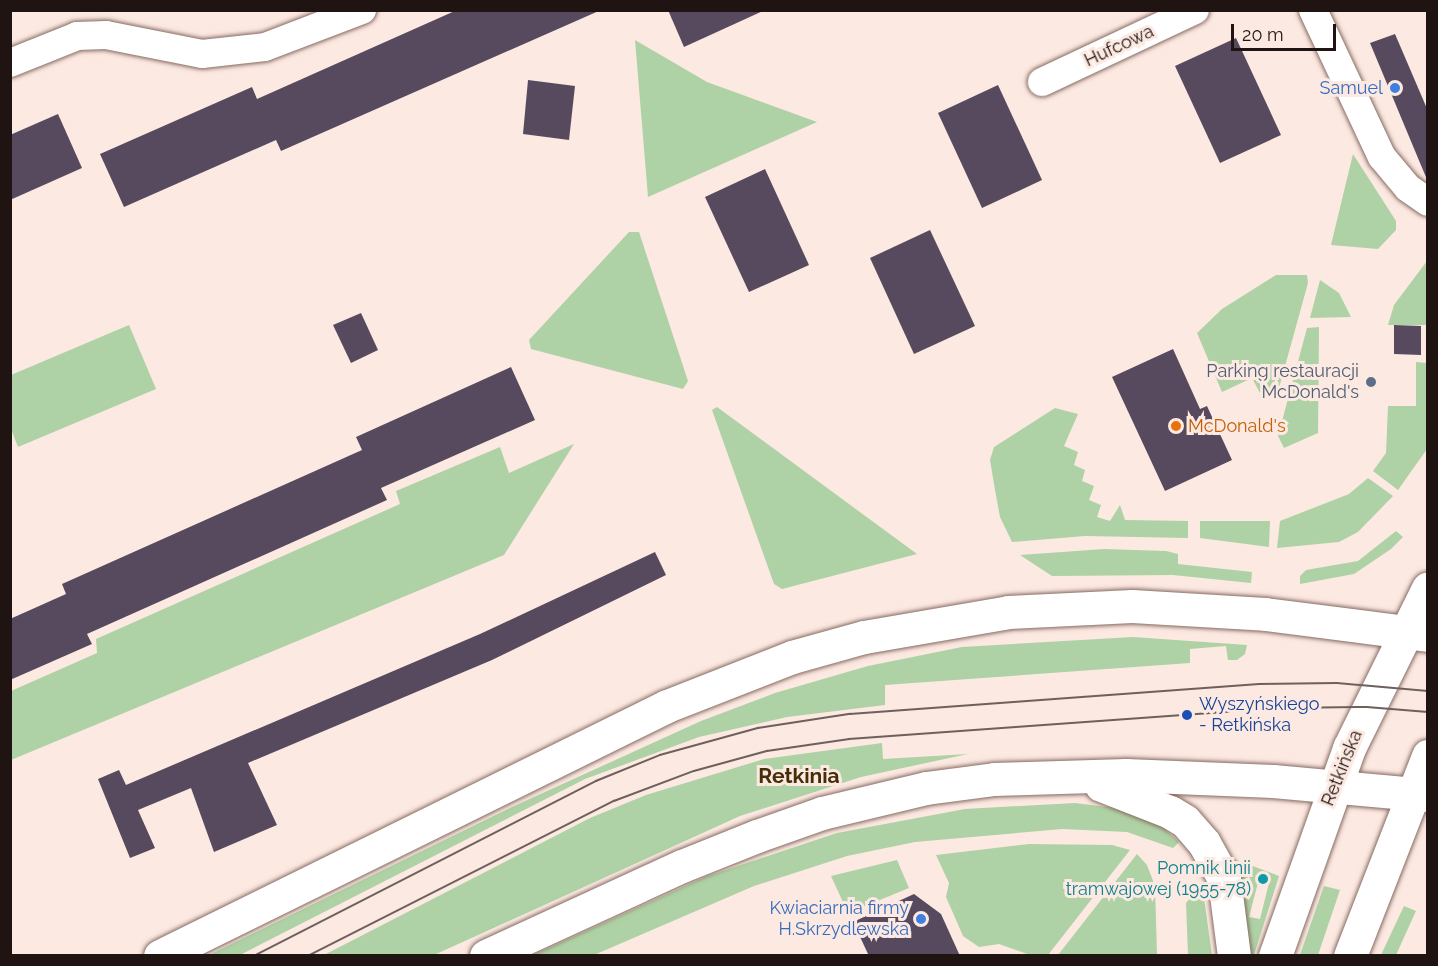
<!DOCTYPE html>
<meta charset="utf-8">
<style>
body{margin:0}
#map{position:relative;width:1438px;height:966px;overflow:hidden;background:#fce9e2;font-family:Raleway,sans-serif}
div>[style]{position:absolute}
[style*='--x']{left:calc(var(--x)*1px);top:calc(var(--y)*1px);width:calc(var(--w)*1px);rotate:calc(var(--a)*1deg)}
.green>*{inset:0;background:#aed2a5}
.building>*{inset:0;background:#574a5e}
.roads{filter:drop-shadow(0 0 2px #866b61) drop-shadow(0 0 2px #866b61)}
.minor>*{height:28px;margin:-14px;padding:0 14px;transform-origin:14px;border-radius:14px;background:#fff}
.tertiary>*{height:33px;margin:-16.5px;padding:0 16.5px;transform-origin:16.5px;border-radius:16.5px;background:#fff}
.tram>*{height:1.5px;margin:-0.75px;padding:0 0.75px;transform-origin:0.75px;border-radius:0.75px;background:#6e605c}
.dots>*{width:16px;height:16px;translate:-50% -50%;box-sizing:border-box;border:3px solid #fce9e2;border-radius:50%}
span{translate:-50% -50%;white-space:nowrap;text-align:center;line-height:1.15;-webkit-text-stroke:6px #fce9e2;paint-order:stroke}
.street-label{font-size:18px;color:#1f1411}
.shop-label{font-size:18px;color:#366cbe}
.right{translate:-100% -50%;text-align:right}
.service-label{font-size:18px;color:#4e5e75}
.food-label{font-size:18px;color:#c56008}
.left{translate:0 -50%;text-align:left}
.transit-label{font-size:18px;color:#164399}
.culture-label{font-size:18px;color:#0d838f}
.quarter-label{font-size:21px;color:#442e08;font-weight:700}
.frame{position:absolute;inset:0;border:12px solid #1f1411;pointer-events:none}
.scale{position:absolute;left:1231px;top:24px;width:105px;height:27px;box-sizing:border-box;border:3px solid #1f1411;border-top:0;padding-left:8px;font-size:18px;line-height:21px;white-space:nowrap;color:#1f1411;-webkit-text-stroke:4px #fce9e2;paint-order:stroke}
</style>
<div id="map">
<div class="green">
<i style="clip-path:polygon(635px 40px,707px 82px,817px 122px,648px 197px)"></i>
<i style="clip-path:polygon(1353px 154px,1396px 221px,1396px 230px,1378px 249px,1331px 245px)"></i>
<i style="clip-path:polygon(629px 232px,639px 232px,688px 381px,683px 389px,531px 349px,529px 340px)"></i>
<i style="clip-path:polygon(1427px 261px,1427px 325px,1388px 325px,1394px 305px)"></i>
<i style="clip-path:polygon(1276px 275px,1307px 275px,1308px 283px,1279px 388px,1260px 393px,1252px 378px,1222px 392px,1197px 333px,1222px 309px)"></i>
<i style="clip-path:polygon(1320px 280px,1339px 293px,1351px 317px,1310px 318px)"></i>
<i style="clip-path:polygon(129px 325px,156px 389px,18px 447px,11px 429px,11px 375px)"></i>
<i style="clip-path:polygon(1319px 327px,1318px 433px,1284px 448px,1278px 436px,1307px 328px)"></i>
<i style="clip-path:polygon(1416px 362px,1427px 363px,1427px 449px,1398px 490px,1373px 471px,1386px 453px,1388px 406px,1416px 406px)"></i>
<i style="clip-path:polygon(717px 407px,917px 554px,782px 589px,774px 584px,712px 410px)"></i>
<i style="clip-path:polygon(1055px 408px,1078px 414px,1064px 446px,1078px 452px,1074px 465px,1085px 470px,1082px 481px,1094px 486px,1089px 500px,1101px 505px,1097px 517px,1110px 521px,1120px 505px,1125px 520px,1188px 521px,1188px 538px,1085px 536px,1012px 542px,1000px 517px,995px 490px,990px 460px,994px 447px)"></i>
<i style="clip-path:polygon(574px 444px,504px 555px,11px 760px,11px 691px,97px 653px,96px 639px,400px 504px,396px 491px,500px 447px,509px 473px)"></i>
<i style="clip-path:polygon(1368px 478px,1393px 496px,1358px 532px,1339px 542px,1277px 548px,1280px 521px,1349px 494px)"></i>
<i style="clip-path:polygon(1200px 521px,1270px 521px,1269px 547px,1200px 538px)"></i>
<i style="clip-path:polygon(1396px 531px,1403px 537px,1391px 549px,1354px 574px,1300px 584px,1300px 576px,1306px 570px,1358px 561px)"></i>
<i style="clip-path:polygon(1104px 549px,1166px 551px,1178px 554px,1178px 564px,1252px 572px,1251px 583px,1173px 575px,1052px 576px,1020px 555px)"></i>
<i style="clip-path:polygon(1133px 637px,1247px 645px,1245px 654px,1237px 660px,1228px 660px,1226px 646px,1190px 649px,1190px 663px,885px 685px,885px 705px,787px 717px,699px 737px,585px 779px,240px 955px,209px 955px,512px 807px,701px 721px,775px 693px,868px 666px,962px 647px)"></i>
<i style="clip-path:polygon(882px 743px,883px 759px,968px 754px,861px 777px,740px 816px,434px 955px,324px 955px,590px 818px,646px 795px,764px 759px)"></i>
<i style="clip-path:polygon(1075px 803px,1124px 809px,1160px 825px,1179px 842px,1173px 848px,1127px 832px,1062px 829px,915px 842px,847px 856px,754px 886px,594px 955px,531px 956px,705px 877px,837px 833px,965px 809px)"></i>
<i style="clip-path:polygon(1029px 844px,1112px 845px,1130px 850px,1048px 955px,1030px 955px,999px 944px,979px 947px,963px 936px,946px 897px,949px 883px,936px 855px)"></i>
<i style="clip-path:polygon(1137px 854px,1147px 865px,1155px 886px,1157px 955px,1058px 955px)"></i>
<i style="clip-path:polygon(evenodd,1234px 859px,1279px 876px,1254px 955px,1247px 955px,1234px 859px,1260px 875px,1270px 879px,1260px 919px,1249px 917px,1260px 875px)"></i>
<i style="clip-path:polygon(897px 860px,909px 888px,848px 913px,831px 876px)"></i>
<i style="clip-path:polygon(1202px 884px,1212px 955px,1188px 955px,1186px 903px)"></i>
<i style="clip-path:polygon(1324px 886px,1340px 890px,1318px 955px,1300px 955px)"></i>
<i style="clip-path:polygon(1404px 906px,1416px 911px,1396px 955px,1381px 955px)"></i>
</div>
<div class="building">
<i style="clip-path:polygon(457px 10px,601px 10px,281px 151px,276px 140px,124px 207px,100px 154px,252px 87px,257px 99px)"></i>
<i style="clip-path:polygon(668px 10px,765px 10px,684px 47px)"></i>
<i style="clip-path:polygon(1395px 34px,1428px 111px,1428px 182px,1370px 43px)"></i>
<i style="clip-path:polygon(1236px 38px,1281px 135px,1220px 163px,1175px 66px)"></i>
<i style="clip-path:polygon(528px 80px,575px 86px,569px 140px,523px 134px)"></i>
<i style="clip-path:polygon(998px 85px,1042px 180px,982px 208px,938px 113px)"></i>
<i style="clip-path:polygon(58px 114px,82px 168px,10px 200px,10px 135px)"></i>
<i style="clip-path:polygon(765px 169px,809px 265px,749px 292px,705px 197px)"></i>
<i style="clip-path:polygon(930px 230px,975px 326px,914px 354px,870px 258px)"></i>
<i style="clip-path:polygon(361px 313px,378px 350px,351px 363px,333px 325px)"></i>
<i style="clip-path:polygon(1394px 325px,1421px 326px,1421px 355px,1394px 354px)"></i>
<i style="clip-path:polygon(1173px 349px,1200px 409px,1207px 406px,1232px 460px,1165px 491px,1112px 377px)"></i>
<i style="clip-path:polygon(511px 367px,535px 420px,381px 488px,387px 500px,87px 634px,92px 644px,10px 680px,10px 619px,66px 594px,62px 584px,362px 450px,356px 437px)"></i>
<i style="clip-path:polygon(655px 552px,666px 575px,492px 660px,248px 763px,277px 825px,214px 852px,191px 788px,138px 810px,155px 848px,130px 858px,98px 779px,119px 770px,126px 785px,480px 634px)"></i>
<i style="clip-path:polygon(914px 894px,941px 914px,960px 956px,869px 956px,853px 922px)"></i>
</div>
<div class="roads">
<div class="minor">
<i style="--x:1313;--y:10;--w:162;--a:64.9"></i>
<i style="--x:1382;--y:157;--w:40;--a:50"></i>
<i style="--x:1408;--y:188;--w:24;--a:35"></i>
<i style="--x:10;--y:63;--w:72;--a:-21.9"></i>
<i style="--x:77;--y:36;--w:29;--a:-2"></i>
<i style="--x:106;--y:35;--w:98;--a:11.2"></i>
<i style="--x:202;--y:54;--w:63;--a:-6.3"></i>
<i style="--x:265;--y:47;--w:104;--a:-20.9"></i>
<i style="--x:1042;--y:82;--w:169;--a:-25.2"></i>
</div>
<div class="tertiary">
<i style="--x:1101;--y:785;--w:74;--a:21.4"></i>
<i style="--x:1170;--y:812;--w:17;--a:31"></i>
<i style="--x:1185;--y:821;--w:29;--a:49"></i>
<i style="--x:1204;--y:843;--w:41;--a:60.9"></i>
<i style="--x:1224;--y:879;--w:78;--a:82.6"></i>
<i style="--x:160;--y:956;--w:565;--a:-26.25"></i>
<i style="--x:667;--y:706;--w:134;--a:-21.4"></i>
<i style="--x:792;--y:657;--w:75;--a:-15.5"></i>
<i style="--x:864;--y:637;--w:146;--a:-9.8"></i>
<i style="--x:1008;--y:612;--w:124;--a:-2.8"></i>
<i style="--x:1132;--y:606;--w:133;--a:3.4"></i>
<i style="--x:1265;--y:614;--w:164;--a:7.3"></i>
<i style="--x:486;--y:956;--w:216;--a:-24.7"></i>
<i style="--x:682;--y:866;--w:81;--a:-21.8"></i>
<i style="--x:757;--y:836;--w:69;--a:-19.5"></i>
<i style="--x:822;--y:813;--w:107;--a:-13.5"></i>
<i style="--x:926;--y:788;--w:69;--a:-7.5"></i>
<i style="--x:994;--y:779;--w:132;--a:-1.7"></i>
<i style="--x:1126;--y:775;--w:147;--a:2.3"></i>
<i style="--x:1273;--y:781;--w:156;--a:5.2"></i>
<i style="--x:1275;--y:956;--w:221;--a:-70.4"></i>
<i style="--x:1349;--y:748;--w:178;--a:-63.7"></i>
<i style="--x:1350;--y:956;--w:215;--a:-68.7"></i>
</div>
</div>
<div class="tram">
<i style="--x:254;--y:956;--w:384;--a:-27.1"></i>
<i style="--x:596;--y:781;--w:69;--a:-22.1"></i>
<i style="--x:660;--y:755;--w:102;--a:-15.4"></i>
<i style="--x:758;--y:728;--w:93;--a:-8.7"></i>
<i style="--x:850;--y:714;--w:410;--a:-4.2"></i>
<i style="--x:1259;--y:684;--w:78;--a:-0.7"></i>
<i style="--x:1337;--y:683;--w:91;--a:5"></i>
<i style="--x:308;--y:956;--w:343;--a:-26.9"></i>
<i style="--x:614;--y:801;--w:85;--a:-20.6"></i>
<i style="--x:694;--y:771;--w:76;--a:-15.3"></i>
<i style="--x:767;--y:751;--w:83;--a:-8.3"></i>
<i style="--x:849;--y:739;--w:432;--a:-4.1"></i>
<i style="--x:1280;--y:708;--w:87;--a:-0.7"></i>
<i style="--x:1367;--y:707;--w:61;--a:4.7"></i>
</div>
<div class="dots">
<i style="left:1395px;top:88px;background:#3f7fe0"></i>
<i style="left:1371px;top:382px;background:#5c6f8a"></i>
<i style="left:1176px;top:426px;background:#e8710a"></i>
<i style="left:1187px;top:715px;background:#1a4fb4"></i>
<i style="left:1263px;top:879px;background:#0f9aa8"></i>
<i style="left:921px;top:919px;background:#3f7fe0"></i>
</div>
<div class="street-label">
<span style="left:1119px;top:46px;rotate:-25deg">Hufcowa</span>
<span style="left:1342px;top:768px;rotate:-68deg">Retkińska</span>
</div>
<div class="shop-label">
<span class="right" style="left:1383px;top:88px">Samuel</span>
<span class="right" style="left:909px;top:919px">Kwiaciarnia firmy<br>H.Skrzydlewska</span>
</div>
<div class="service-label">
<span class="right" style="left:1359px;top:382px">Parking restauracji<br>McDonald's</span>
</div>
<div class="food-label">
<span class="left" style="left:1188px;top:426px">McDonald's</span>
</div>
<div class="transit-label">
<span class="left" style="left:1199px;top:715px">Wyszyńskiego<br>- Retkińska</span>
</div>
<div class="culture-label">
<span class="right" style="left:1251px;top:879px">Pomnik linii<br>tramwajowej (1955-78)</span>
</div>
<div class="quarter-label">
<span style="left:799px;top:776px">Retkinia</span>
</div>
<div class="frame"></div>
<div class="scale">20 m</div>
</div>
